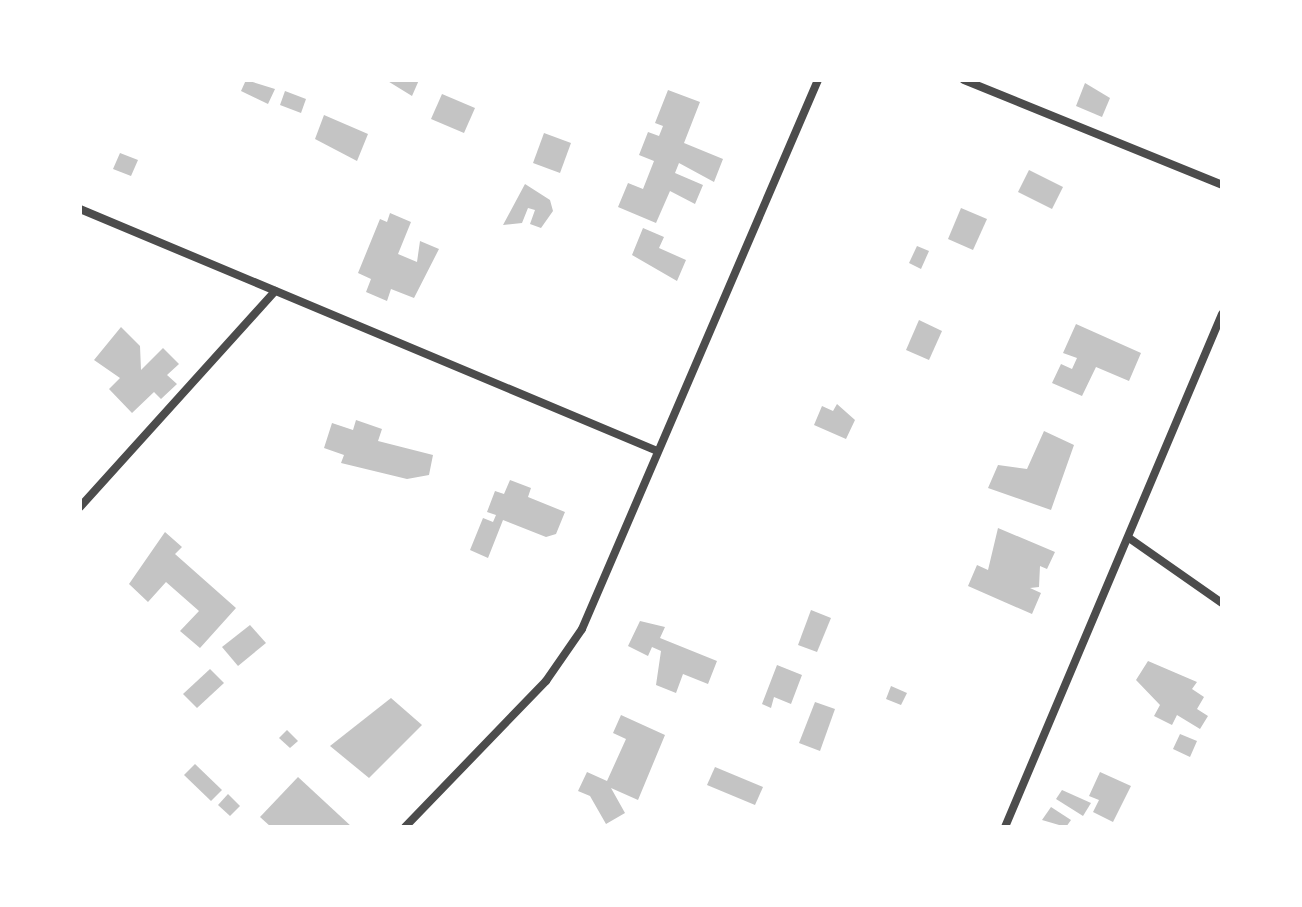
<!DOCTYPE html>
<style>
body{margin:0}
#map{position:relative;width:1302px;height:907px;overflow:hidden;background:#fff;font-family:Poppins,sans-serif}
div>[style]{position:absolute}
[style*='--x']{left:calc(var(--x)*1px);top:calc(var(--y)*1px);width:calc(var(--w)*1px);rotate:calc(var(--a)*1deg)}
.building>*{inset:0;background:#c4c4c4}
.minor>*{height:8px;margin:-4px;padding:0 4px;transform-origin:4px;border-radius:4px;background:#4c4c4c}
span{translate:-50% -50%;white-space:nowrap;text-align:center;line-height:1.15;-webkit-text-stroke:7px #fff;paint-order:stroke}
.frame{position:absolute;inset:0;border:82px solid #fff;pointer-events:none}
</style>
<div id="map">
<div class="building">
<i style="clip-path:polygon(246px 80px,275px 89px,268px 104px,241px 91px)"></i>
<i style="clip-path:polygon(386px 80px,419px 80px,412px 96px)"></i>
<i style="clip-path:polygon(1085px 83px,1110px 98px,1102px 117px,1076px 106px)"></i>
<i style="clip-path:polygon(668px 90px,700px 102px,684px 143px,723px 159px,714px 182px,679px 163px,675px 173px,703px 185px,695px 204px,670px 191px,656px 223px,618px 207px,628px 183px,643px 189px,654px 161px,639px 155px,648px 132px,659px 136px,663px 126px,655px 123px)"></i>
<i style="clip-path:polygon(285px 91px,306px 99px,301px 113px,280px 105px)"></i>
<i style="clip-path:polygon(442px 94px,475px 108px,464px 133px,431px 119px)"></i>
<i style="clip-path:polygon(324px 115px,368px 134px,357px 161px,315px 139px)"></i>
<i style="clip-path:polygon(544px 133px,571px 143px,560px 173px,533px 163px)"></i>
<i style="clip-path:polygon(120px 153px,138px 160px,131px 176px,113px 169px)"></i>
<i style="clip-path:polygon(1029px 170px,1063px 187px,1052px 209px,1018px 192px)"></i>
<i style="clip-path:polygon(525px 184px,550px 200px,553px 211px,541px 228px,530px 224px,535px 210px,528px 208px,522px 223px,503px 225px)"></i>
<i style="clip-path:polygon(961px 208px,987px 219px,973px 250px,948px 239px)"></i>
<i style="clip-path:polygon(390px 213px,411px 222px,398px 254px,417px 262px,420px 241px,439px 249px,414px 298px,391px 289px,387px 301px,366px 292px,371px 279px,358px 273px,380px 219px,387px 222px)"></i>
<i style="clip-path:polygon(643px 228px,664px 237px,659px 248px,686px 260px,677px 281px,632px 255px)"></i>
<i style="clip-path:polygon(917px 246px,929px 251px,921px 269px,909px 263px)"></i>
<i style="clip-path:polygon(919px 320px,942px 331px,929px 360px,906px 350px)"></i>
<i style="clip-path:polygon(1076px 324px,1141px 353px,1129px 381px,1096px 367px,1082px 396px,1052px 383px,1061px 364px,1072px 369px,1077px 358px,1063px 353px)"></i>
<i style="clip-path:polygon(121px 327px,140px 346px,141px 370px,163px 348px,179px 364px,167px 375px,177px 384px,161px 399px,154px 392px,132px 413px,109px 389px,120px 378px,94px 360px)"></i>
<i style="clip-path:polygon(837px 404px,855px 420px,846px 439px,814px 425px,822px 406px,833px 411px)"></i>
<i style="clip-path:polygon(356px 420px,382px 429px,378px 441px,433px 455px,429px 475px,407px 479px,341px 463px,344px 455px,324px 448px,332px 423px,353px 430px)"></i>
<i style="clip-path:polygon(1044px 431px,1074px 445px,1051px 510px,988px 488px,998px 465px,1027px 469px)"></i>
<i style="clip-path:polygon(510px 480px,531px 488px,528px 497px,565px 512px,556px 534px,546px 537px,503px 520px,488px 558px,470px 550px,483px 518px,493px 522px,496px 515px,487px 512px,495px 491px,504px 494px)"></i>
<i style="clip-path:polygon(998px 528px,1055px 552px,1047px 569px,1040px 566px,1039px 587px,1030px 588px,1041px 593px,1032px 614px,968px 586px,977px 565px,988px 570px)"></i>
<i style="clip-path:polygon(165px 532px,182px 547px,175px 554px,236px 608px,200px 648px,180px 631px,199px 611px,166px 582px,148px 602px,129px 584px)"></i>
<i style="clip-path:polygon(811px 610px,831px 618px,817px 652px,798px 645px)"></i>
<i style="clip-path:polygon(640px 621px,665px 627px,660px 638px,717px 661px,708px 684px,683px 674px,676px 693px,656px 685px,661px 651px,652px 647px,648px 656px,628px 646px)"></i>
<i style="clip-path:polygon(250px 625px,266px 643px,238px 666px,222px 647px)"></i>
<i style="clip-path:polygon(1148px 661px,1197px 682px,1192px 689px,1204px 697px,1197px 709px,1208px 716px,1200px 729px,1177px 715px,1172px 725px,1154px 716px,1160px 705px,1136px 680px)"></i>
<i style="clip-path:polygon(777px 665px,802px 675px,791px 704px,774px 697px,771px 708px,762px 704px)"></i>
<i style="clip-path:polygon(210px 669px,224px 683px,197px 708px,183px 694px)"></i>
<i style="clip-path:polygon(891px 686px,907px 693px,901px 705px,886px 699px)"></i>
<i style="clip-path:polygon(391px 698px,422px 725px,369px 778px,330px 746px)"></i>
<i style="clip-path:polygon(815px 702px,835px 709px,820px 751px,799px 743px)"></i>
<i style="clip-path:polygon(621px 715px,665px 735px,638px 800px,611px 788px,625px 813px,606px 824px,590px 796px,578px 791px,587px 772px,607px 781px,626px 739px,613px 733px)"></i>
<i style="clip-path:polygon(287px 730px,298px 741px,290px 748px,279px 738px)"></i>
<i style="clip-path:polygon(1180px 734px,1197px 741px,1190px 757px,1173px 749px)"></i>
<i style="clip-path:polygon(195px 764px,222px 790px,211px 801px,184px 775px)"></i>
<i style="clip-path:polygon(715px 767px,763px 787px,755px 805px,707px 785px)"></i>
<i style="clip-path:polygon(1100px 772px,1131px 786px,1113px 822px,1093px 812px,1099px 800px,1089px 796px)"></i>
<i style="clip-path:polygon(298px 777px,352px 827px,271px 827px,260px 817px)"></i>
<i style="clip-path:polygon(1062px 790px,1091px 803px,1083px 816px,1056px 799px)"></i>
<i style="clip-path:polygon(228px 794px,240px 806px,230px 816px,218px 805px)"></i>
<i style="clip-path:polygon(1051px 807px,1071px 820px,1066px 827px,1042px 820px)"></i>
</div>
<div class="minor">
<i style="--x:964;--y:80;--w:279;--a:22.1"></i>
<i style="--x:80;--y:209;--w:623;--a:22.74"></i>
<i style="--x:80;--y:507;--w:291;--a:-47.9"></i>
<i style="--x:1129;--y:538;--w:113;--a:35"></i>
<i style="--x:405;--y:827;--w:203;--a:-46"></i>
<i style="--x:546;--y:681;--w:63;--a:-55.3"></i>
<i style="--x:582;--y:629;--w:598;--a:-66.74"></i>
<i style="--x:1005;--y:827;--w:557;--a:-67.07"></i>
</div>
<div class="frame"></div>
</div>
